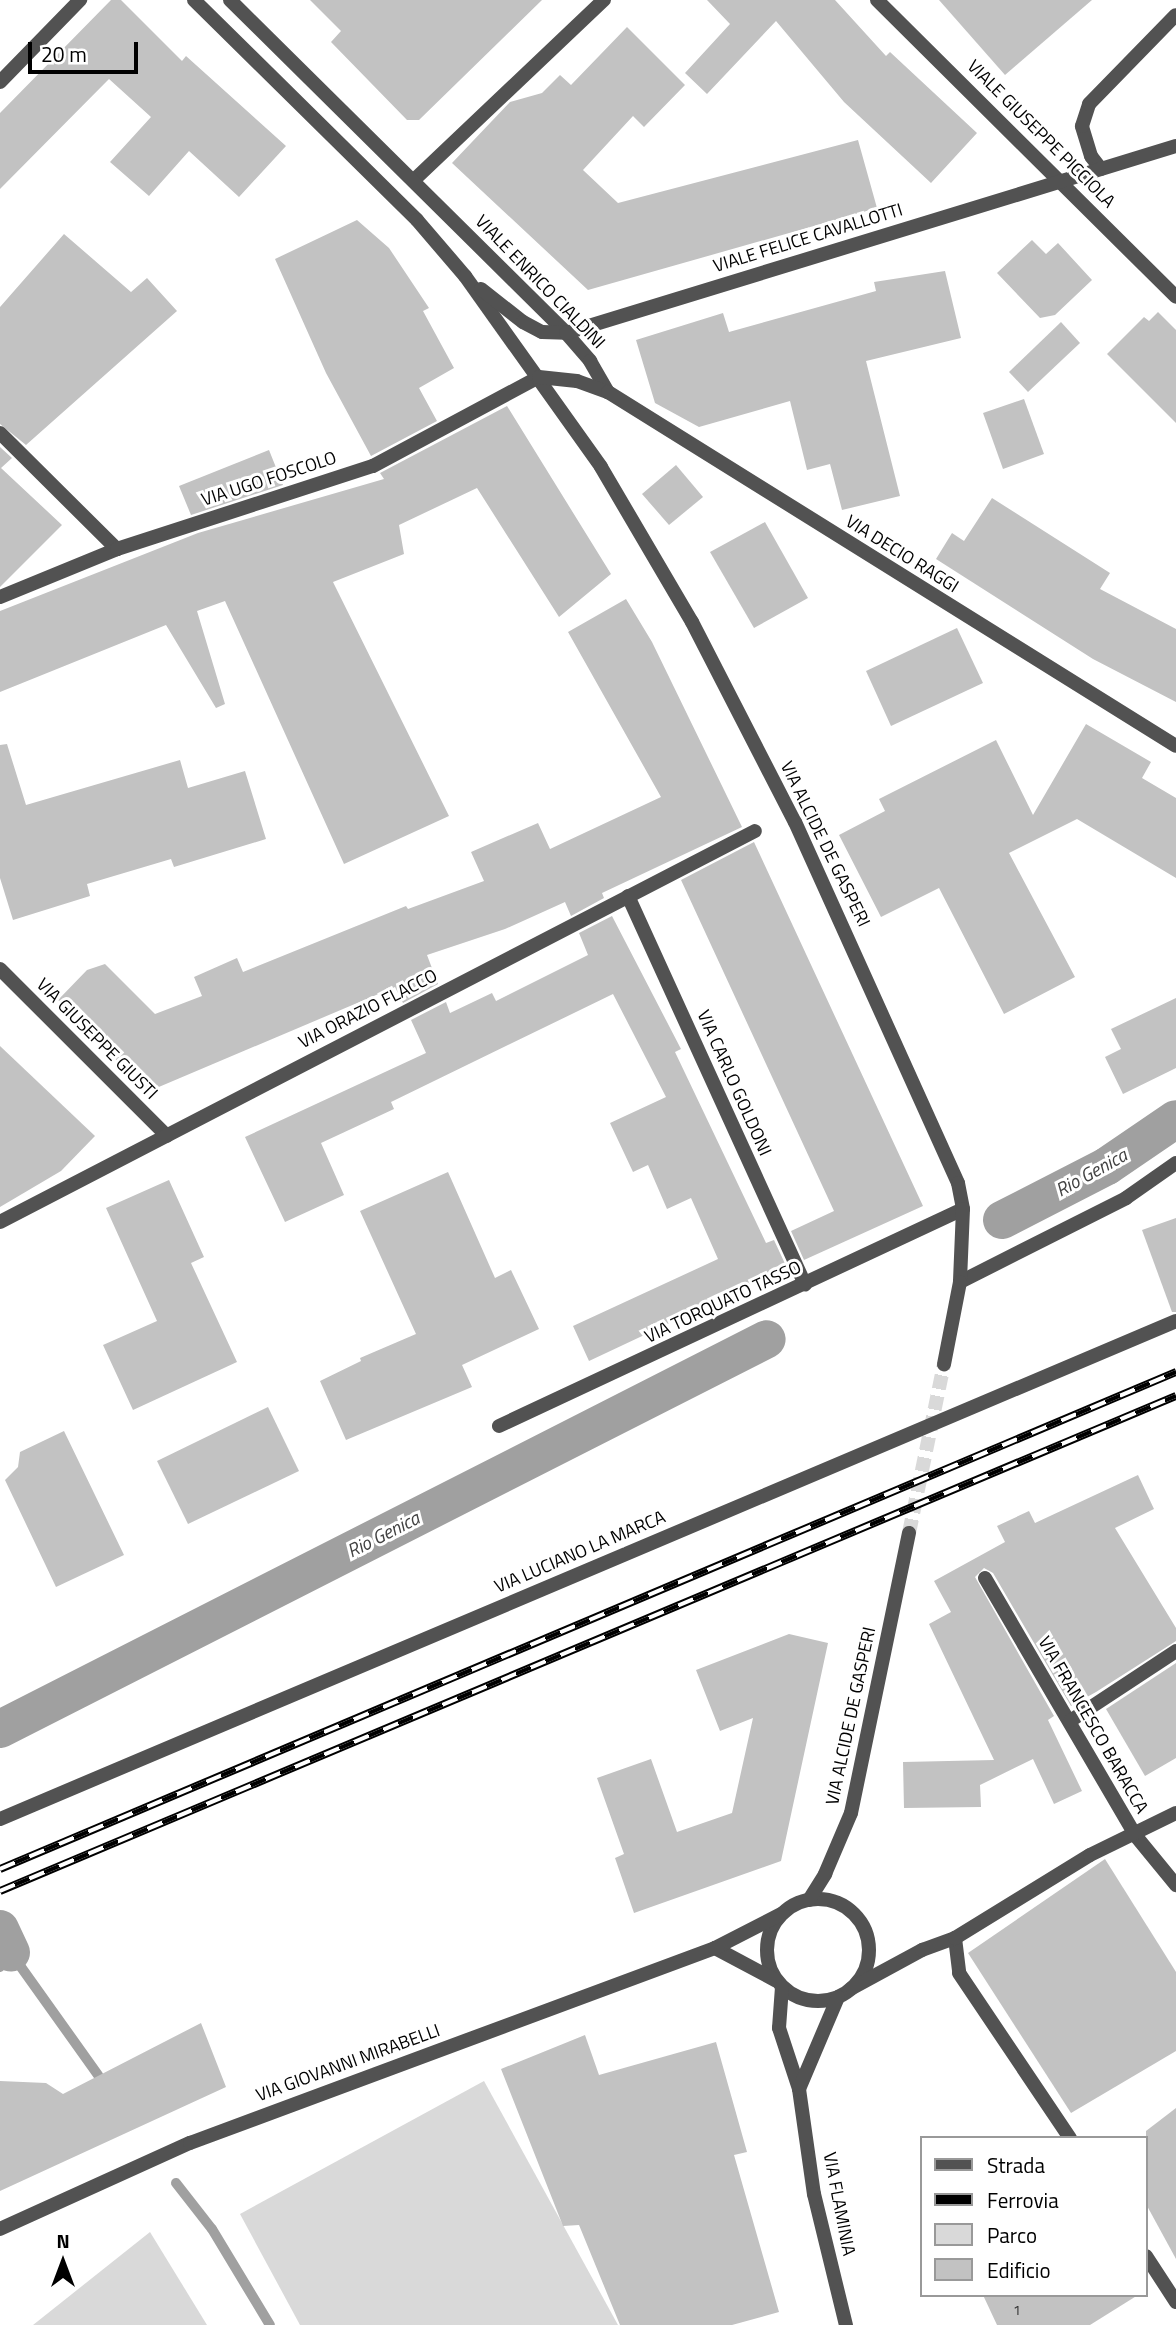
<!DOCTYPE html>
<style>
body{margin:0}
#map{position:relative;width:1176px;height:2325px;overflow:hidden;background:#fff;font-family:"Titillium Web",sans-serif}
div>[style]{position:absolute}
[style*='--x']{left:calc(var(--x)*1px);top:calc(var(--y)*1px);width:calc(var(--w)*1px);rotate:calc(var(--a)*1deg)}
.green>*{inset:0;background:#d9d9d9}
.stream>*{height:10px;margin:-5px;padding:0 5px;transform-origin:5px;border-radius:5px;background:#a0a0a0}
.canal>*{height:38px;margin:-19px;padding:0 19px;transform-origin:19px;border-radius:19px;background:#a0a0a0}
.building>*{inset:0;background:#c2c2c2}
.tertiary-tunnel>*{height:14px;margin-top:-7px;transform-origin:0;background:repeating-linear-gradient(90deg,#d9d9d9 0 14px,transparent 0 21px)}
.minor>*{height:14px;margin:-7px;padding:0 7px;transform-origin:7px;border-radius:7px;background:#525252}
.tertiary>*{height:14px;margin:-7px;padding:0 7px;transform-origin:7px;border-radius:7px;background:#525252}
.tertiary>.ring{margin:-7px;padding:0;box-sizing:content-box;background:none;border:14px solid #525252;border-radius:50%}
.rail>*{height:8px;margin-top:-4px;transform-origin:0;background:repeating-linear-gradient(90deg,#fff 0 16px,#000 0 32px);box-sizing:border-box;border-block:2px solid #000}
span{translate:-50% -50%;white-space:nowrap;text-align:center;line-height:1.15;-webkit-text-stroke:6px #fff;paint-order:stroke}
.number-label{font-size:14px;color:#303030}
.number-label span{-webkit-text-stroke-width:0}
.street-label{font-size:18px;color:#000}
.water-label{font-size:19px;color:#414141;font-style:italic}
.legend{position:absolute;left:920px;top:2136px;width:228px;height:161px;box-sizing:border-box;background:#fff;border:2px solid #999;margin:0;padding:9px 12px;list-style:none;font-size:21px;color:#000}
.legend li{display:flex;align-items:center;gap:14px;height:35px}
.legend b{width:35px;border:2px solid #999}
.north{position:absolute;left:28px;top:2227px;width:70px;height:70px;-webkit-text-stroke:5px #fff;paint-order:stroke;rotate:0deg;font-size:19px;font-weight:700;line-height:28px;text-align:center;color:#000}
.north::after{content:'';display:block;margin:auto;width:24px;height:32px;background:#000;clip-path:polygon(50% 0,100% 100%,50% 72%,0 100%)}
.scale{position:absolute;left:28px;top:42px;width:110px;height:32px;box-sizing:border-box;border:4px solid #000;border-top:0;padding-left:9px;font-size:21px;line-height:24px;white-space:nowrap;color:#000;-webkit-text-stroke:5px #fff;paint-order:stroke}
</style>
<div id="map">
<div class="green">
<i style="clip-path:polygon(484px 2081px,618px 2325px,300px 2325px,240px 2214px)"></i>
<i style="clip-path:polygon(150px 2232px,207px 2325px,33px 2325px)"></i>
</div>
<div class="stream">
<i style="--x:0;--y:1967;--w:18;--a:-52"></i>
<i style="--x:11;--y:1953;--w:150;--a:54.5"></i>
<i style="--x:176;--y:2183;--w:58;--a:52"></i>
<i style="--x:212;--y:2229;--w:112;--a:58.9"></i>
</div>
<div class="canal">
<i style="--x:1002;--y:1220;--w:118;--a:-27.2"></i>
<i style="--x:1107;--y:1166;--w:83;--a:-34.3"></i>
<i style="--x:0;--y:1729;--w:860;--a:-26.95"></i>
<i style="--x:0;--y:1929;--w:26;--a:65"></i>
</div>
<div class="building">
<i style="clip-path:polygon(111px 0,121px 0,182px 61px,186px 56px,286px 146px,239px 197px,189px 151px,149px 196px,110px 162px,151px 117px,109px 79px,0 189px,0 113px)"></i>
<i style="clip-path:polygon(310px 0,542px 0,419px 120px,407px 120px,331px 42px,341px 31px)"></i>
<i style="clip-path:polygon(707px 0,835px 0,886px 56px,890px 52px,977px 133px,931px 183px,844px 102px,776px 21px,707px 94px,685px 73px,730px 24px)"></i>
<i style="clip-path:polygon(939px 0,1092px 0,1005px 75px)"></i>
<i style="clip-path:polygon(627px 27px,685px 85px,644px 127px,633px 116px,583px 170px,618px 203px,858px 140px,877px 208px,588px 290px,452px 163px,510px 102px,542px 93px,560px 75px,571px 85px)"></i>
<i style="clip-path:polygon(357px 220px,389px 248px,429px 308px,423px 311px,454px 368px,419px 388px,437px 421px,371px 456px,326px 373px,275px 259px)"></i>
<i style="clip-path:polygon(64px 234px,131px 292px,147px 278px,177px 311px,26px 445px,0 424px,0 307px)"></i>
<i style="clip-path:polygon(1032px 240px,1046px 254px,1058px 243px,1092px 280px,1055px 315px,1040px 318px,997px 273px)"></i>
<i style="clip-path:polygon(945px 271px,961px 338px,866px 361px,900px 496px,842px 510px,830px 464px,807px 470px,790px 401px,699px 427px,655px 403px,636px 340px,723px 313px,729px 332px,876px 291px,874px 282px)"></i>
<i style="clip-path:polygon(1158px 312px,1176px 330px,1176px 423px,1107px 354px,1144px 317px,1149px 321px)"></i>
<i style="clip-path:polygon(1061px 322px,1080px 343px,1028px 392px,1009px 372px)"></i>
<i style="clip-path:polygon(1024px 399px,1044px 454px,1003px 469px,983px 413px)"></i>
<i style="clip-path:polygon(507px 406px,611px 574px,559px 617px,477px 488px,399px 525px,404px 554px,333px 582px,449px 816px,344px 864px,225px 601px,197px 611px,225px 704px,216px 708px,166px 625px,0 692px,0 611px,198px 533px,384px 479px,380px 473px)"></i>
<i style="clip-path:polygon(0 447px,12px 458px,1px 468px,62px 525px,0 587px)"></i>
<i style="clip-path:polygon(269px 450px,283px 485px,191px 515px,179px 486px)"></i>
<i style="clip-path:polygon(676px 465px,703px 497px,669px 525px,642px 494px)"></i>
<i style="clip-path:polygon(992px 498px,1110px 573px,1100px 589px,1176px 629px,1176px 702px,1093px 659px,936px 559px,952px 533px,964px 541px)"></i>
<i style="clip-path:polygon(765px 522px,808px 598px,754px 628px,710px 552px)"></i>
<i style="clip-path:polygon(626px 599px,652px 642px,742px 827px,602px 893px,604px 898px,571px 916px,565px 902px,505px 929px,427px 955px,438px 984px,403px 1003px,395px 987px,147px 1092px,58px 1000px,87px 970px,105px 964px,155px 1014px,202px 996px,194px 977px,237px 958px,243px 972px,406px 906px,408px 909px,484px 881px,471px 852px,538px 823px,550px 849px,661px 797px,568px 632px)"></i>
<i style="clip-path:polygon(957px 628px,983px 683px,891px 726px,866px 671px)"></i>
<i style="clip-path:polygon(1086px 724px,1151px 762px,1142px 778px,1176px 798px,1176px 878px,1077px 819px,1009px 853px,1075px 977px,1004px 1014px,939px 888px,881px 917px,839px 835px,885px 811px,879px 799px,996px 740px,1033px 815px)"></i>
<i style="clip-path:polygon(7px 744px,26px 805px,180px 760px,188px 788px,245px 771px,266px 839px,174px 867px,171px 859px,87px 884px,90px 896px,13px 920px,0 878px,0 745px)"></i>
<i style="clip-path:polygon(754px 842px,923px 1206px,804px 1260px,791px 1231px,834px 1211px,681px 880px)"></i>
<i style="clip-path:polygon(612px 916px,681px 1049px,675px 1052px,766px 1243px,774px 1240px,787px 1268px,589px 1361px,573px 1326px,718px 1259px,691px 1198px,667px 1209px,648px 1165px,633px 1172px,610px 1123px,666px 1097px,613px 994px,391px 1102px,394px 1109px,321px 1143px,344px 1195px,285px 1222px,245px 1137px,426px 1053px,411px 1020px,446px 1002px,450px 1013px,492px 993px,496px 1001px,588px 955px,579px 933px)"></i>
<i style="clip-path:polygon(1176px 998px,1176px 1068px,1123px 1094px,1105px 1057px,1121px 1049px,1111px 1029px)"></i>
<i style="clip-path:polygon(0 1046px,95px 1136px,61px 1171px,0 1207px)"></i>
<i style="clip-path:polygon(448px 1172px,495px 1278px,511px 1270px,539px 1329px,462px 1365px,472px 1387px,346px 1440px,320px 1381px,361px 1361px,360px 1358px,416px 1334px,360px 1211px)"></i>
<i style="clip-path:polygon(169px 1180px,204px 1257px,191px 1263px,237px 1362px,133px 1410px,103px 1345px,157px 1321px,106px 1208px)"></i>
<i style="clip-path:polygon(1176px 1218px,1176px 1312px,1172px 1312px,1142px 1230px)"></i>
<i style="clip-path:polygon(268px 1407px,299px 1471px,188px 1524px,157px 1461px)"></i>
<i style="clip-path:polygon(64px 1431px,124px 1555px,56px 1587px,5px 1480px,18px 1467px,20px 1452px)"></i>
<i style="clip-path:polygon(1138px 1475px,1154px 1509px,1115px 1528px,1176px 1628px,1176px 1641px,1096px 1692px,1071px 1706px,993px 1573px,984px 1568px,975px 1577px,1054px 1716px,1048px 1720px,1082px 1791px,1054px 1804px,1033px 1759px,980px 1785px,981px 1807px,904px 1808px,903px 1762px,994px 1760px,929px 1624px,951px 1612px,934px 1581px,1005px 1542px,997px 1526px,1029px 1511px,1035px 1523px)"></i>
<i style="clip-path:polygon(789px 1634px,828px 1643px,781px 1861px,634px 1913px,615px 1858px,624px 1854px,597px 1778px,651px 1759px,677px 1832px,732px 1813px,753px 1718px,720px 1731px,696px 1670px)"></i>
<i style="clip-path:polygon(1176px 1663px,1176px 1758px,1145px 1776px,1106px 1709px)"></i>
<i style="clip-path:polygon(1105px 1859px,1176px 1972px,1176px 2051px,1071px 2113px,968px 1953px)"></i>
<i style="clip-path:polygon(201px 2023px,226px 2087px,0 2191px,0 2081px,46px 2083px,63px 2094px)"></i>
<i style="clip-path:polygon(585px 2035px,599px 2075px,716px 2042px,747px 2152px,734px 2155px,779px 2312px,732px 2325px,620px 2325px,579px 2225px,563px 2226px,501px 2069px)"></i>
<i style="clip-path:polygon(1176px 2108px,1176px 2259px,1146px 2204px,1146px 2131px)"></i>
<i style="clip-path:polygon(983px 2295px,1138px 2295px,1090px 2325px,997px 2325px)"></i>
</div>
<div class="tertiary-tunnel">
<i style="--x:909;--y:1533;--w:173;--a:-78.3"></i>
</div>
<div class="minor">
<i style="--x:877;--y:0;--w:421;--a:44.8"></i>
<i style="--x:1101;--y:169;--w:16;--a:-128"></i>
<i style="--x:1091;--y:156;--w:31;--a:-107"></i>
<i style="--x:1082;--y:126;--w:23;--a:-72"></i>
<i style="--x:1089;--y:104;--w:124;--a:-45.7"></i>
<i style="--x:414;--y:180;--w:262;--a:-43.5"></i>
<i style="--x:0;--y:433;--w:165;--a:44.8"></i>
<i style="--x:0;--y:597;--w:126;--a:-22.3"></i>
<i style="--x:117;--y:549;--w:269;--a:-18"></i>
<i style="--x:373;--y:466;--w:188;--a:-28.2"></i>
<i style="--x:628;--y:896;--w:427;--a:65.5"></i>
<i style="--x:0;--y:969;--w:236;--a:45"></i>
<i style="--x:0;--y:1222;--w:850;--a:-27.38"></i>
<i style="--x:960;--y:1282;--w:186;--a:-26.8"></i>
<i style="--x:1126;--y:1198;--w:61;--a:-35"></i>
<i style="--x:499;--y:1426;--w:512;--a:-25.06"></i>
<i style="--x:985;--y:1578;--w:298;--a:59.7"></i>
<i style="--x:1135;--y:1835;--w:65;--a:50.6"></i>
<i style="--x:1070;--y:1721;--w:127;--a:-33.4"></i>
<i style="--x:0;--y:1819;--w:1277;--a:-22.95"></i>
<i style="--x:955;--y:1938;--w:35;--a:83"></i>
<i style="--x:959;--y:1973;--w:199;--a:56.1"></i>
<i style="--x:1146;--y:2256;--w:55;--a:56.9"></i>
</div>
<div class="tertiary">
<i style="--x:194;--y:0;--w:313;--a:44.6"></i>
<i style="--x:417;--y:220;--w:74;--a:49.4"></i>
<i style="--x:465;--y:276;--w:234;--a:54.5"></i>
<i style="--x:601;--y:467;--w:180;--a:59.6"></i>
<i style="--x:692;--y:622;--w:225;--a:62.8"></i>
<i style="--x:795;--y:822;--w:396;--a:65.7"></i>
<i style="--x:958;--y:1183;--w:26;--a:79"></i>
<i style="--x:963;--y:1209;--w:73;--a:92.4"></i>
<i style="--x:960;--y:1282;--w:84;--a:101"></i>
<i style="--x:230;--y:0;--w:473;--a:44.7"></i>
<i style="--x:566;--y:333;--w:37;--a:49"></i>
<i style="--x:590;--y:361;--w:36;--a:60"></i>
<i style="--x:0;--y:82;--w:115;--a:-45.7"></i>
<i style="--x:481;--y:289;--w:53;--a:38.2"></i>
<i style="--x:523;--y:322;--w:21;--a:28"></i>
<i style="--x:542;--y:332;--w:24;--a:2"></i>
<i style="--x:566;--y:333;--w:638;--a:-17.04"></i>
<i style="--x:539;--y:377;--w:38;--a:6"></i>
<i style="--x:577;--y:381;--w:33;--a:20"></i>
<i style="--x:608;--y:392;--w:669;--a:31.93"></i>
<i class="ring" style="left:767px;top:1899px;width:88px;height:88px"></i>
<i style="--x:809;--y:1900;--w:31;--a:-58"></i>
<i style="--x:825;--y:1874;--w:66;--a:-66.9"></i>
<i style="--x:851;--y:1813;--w:286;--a:-78.3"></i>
<i style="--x:715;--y:1948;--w:68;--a:28.1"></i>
<i style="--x:782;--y:1987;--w:41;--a:94.2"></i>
<i style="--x:779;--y:2028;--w:64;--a:71.8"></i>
<i style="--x:799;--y:2089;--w:106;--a:81.9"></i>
<i style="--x:814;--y:2194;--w:135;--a:76.3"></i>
<i style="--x:852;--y:1988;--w:80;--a:-28.5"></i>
<i style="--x:922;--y:1950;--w:35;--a:-20"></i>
<i style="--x:955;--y:1938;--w:158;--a:-31.6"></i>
<i style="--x:1090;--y:1855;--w:96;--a:-26"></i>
<i style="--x:799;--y:2089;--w:100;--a:-67"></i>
<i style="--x:0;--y:2229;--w:209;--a:-24.4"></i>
<i style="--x:190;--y:2143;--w:560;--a:-20.38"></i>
<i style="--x:715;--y:1948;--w:76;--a:-27.2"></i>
</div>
<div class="rail">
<i style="--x:0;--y:1869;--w:1277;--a:-22.91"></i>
<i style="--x:0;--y:1891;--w:1276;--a:-22.83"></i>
</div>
<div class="number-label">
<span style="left:1017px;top:2310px">1</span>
</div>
<div class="street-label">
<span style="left:1041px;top:134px;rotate:45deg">VIALE GIUSEPPE PICCIOLA</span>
<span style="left:808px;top:238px;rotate:-17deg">VIALE FELICE CAVALLOTTI</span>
<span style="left:540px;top:282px;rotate:46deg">VIALE ENRICO CIALDINI</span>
<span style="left:269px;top:479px;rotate:-18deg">VIA UGO FOSCOLO</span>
<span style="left:902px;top:554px;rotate:32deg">VIA DECIO RAGGI</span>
<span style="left:825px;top:844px;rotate:64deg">VIA ALCIDE DE GASPERI</span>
<span style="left:368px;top:1009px;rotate:-27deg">VIA ORAZIO FLACCO</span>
<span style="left:97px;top:1039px;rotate:45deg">VIA GIUSEPPE GIUSTI</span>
<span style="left:734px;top:1083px;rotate:66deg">VIA CARLO GOLDONI</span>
<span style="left:723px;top:1302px;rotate:-25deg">VIA TORQUATO TASSO</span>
<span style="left:580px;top:1552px;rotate:-23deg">VIA LUCIANO LA MARCA</span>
<span style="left:851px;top:1716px;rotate:-78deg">VIA ALCIDE DE GASPERI</span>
<span style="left:1093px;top:1725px;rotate:60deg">VIA FRANCESCO BARACCA</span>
<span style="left:348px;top:2063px;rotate:-20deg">VIA GIOVANNI MIRABELLI</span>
<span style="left:839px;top:2204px;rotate:79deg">VIA FLAMINIA</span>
</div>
<div class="water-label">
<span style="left:1091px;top:1172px;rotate:-29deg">Rio Genica</span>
<span style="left:383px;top:1534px;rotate:-27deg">Rio Genica</span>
</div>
<ul class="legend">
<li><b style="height:9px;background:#525252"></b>Strada</li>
<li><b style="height:9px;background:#000"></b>Ferrovia</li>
<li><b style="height:19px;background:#d9d9d9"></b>Parco</li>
<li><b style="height:19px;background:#c2c2c2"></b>Edificio</li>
</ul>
<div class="north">N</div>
<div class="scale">20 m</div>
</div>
